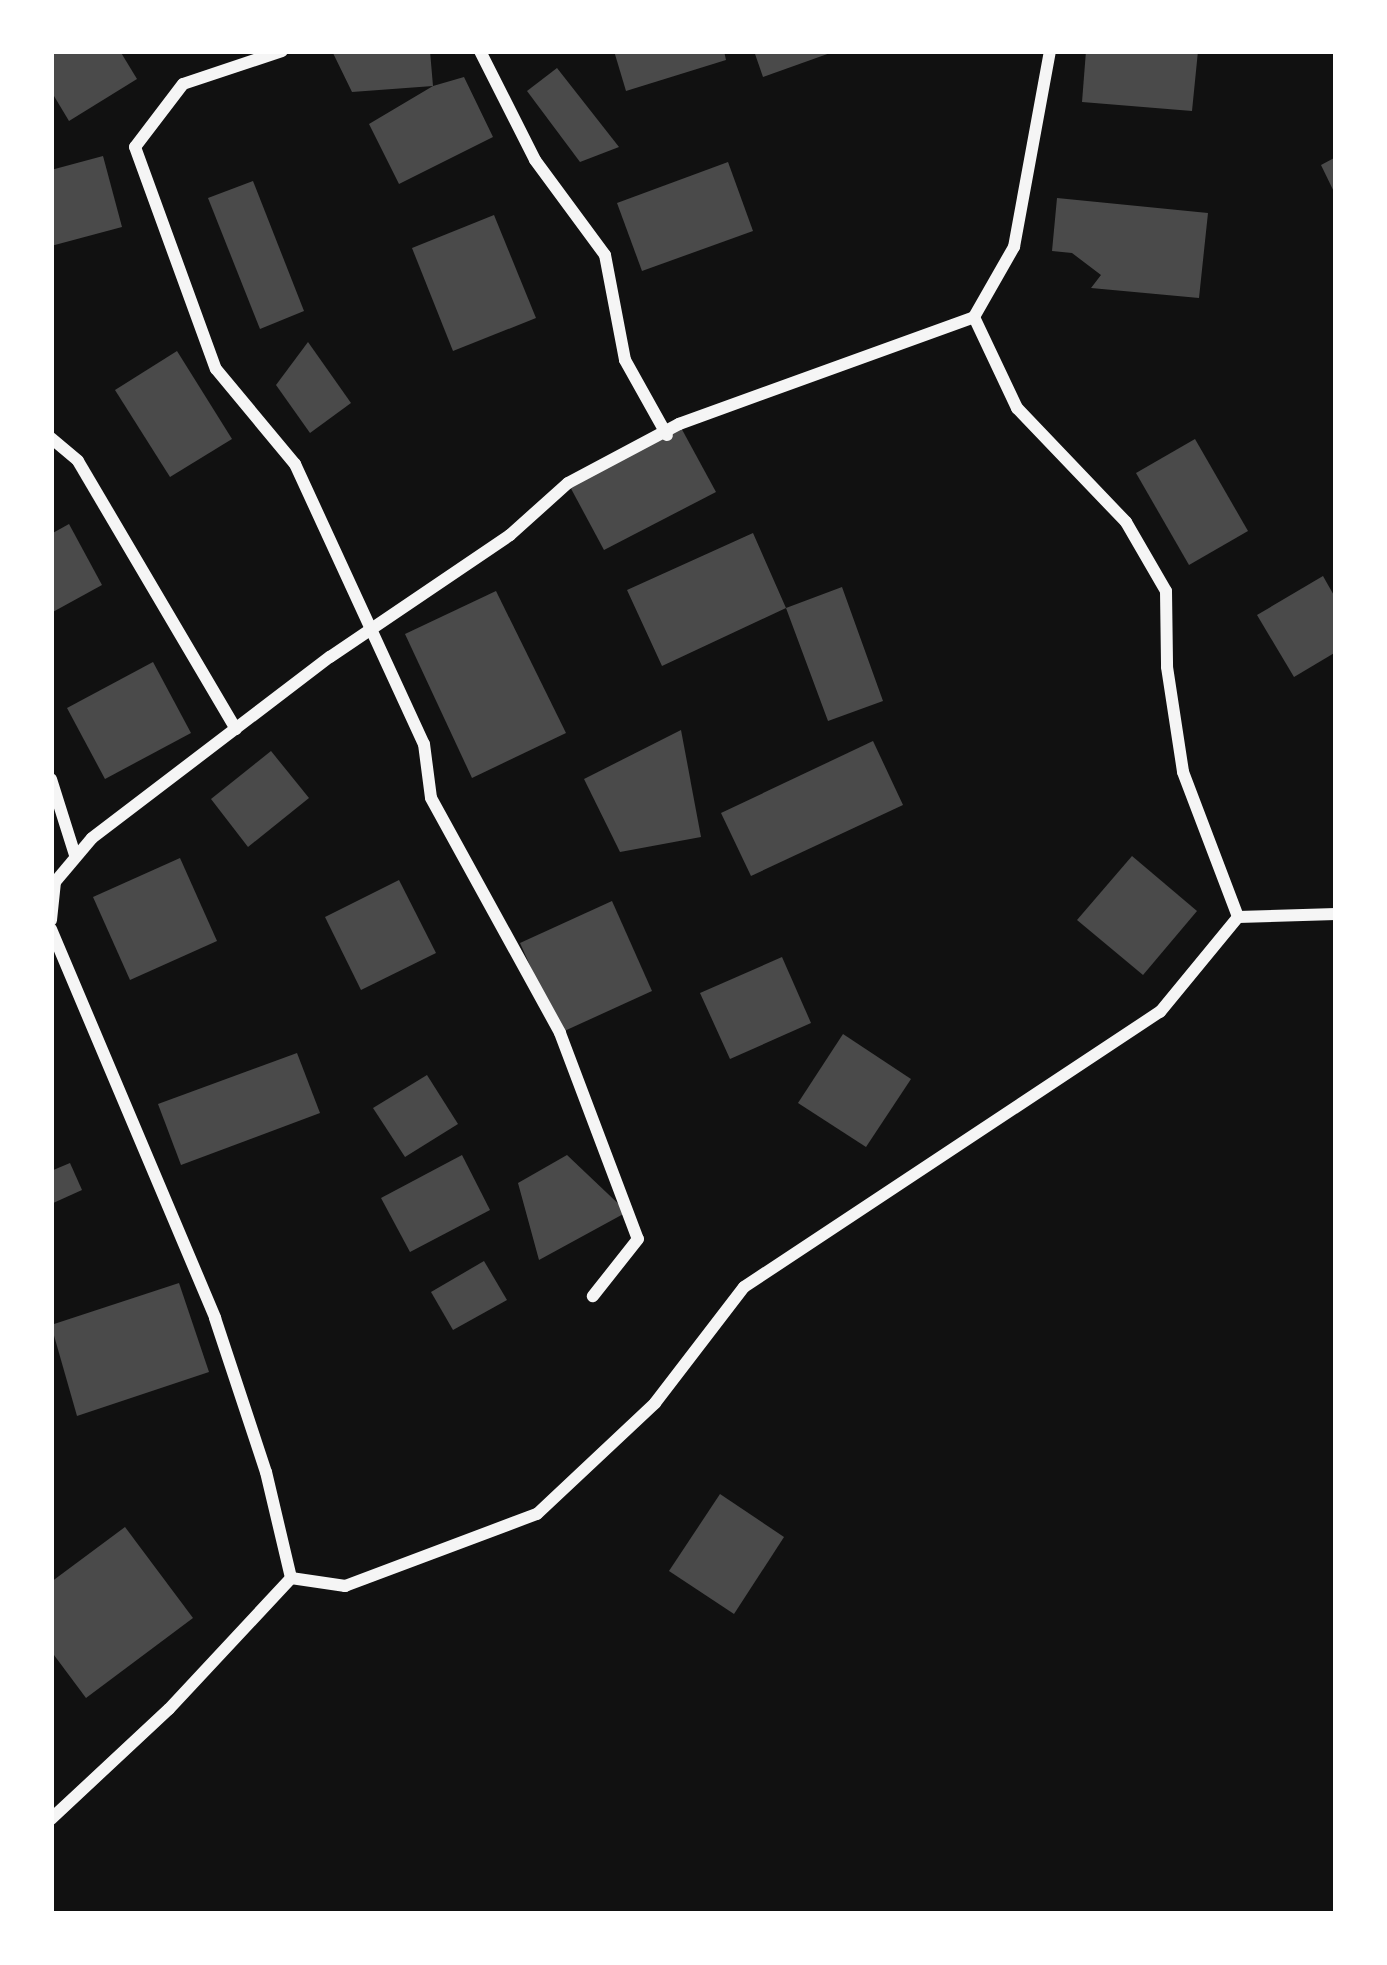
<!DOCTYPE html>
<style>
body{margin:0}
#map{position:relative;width:1387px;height:1965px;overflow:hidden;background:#111;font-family:Manrope,sans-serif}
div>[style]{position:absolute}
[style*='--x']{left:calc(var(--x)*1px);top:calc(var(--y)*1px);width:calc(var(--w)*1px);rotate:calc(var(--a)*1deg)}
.building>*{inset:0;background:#4a4a4a}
.minor>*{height:12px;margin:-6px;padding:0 6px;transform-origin:6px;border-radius:6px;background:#f5f5f5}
span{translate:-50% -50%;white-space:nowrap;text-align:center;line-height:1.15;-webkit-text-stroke:10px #fff;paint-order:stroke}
.frame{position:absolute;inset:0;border:54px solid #fff;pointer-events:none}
</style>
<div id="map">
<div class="building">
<i style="clip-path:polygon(51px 51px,120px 51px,137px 79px,69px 121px,51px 91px)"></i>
<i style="clip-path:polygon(332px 51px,430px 51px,433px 86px,464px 77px,493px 137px,399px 184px,369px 124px,433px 86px,352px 92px)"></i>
<i style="clip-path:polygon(614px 51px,724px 51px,726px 60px,626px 91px)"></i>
<i style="clip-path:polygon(754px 51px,833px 51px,833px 52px,763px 77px)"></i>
<i style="clip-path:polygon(1086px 51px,1198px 51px,1192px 111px,1082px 102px)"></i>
<i style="clip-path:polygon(557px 68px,619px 147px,580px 162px,527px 91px)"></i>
<i style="clip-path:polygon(103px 156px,122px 227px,51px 246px,51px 170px)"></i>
<i style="clip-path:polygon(1336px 157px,1336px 196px,1321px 165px)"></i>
<i style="clip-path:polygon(728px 162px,753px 231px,642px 271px,617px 203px)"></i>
<i style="clip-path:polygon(253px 181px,304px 311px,260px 329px,208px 198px)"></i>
<i style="clip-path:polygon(1057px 198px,1208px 213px,1199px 298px,1091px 288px,1101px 275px,1072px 253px,1052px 251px)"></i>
<i style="clip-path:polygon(494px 215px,536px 318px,453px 351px,412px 248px)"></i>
<i style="clip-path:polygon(308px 342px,351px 403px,310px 433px,276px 385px)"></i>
<i style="clip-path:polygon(177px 351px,232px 439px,170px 477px,115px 390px)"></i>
<i style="clip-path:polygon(679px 424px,716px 492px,604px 550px,568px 483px)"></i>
<i style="clip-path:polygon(1195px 439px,1248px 531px,1189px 565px,1136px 473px)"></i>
<i style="clip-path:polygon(69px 524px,102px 585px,51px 613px,51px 534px)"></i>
<i style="clip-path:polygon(753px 533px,786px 608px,842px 587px,883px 701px,828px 721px,786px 608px,662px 666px,627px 590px)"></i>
<i style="clip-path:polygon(1323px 576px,1336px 599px,1336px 652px,1294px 677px,1257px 615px)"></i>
<i style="clip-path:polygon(496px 591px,566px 733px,472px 778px,405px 634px)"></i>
<i style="clip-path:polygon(153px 662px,191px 733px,105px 779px,67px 708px)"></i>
<i style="clip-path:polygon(681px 730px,701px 837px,620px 852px,584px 779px)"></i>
<i style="clip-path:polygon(873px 741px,903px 805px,751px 876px,721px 813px)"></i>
<i style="clip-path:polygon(271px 751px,309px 798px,248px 847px,211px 799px)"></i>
<i style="clip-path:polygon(1132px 856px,1197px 911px,1143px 975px,1077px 920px)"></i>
<i style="clip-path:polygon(180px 858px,217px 941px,130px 980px,93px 897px)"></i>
<i style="clip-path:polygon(399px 880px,436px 953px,361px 990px,325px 917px)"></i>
<i style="clip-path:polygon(612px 901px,652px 991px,560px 1033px,520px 943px)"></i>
<i style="clip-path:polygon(782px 957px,811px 1023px,730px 1059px,700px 993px)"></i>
<i style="clip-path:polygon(843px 1034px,911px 1079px,866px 1147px,798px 1103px)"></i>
<i style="clip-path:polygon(297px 1053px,320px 1113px,181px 1165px,158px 1104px)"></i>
<i style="clip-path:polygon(427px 1075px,458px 1124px,405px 1157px,373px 1108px)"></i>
<i style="clip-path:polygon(462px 1155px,490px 1210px,410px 1252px,381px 1198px)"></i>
<i style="clip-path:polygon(567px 1155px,627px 1212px,539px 1260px,518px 1183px)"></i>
<i style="clip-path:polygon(70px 1163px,82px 1190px,51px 1204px,51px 1171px)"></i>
<i style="clip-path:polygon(484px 1261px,507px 1300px,453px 1330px,431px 1292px)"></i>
<i style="clip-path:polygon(179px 1283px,209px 1372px,77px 1416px,51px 1325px)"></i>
<i style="clip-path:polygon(720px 1494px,784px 1537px,734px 1614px,669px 1571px)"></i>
<i style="clip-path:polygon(125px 1527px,193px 1618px,86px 1698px,51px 1651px,51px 1582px)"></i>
</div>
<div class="minor">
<i style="--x:282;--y:51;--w:104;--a:161.6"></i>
<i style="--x:183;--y:84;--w:79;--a:127.3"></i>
<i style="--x:135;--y:147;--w:236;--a:70"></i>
<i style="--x:216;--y:369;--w:124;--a:50.3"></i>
<i style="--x:295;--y:464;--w:308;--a:65.3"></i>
<i style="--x:424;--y:744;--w:54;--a:82.6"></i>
<i style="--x:431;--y:798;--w:268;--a:61.2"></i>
<i style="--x:560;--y:1033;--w:220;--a:69.3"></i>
<i style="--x:638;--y:1239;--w:73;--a:128.3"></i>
<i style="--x:480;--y:51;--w:122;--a:63.2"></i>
<i style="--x:535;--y:160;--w:118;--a:53.6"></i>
<i style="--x:605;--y:255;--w:107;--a:79.2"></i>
<i style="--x:625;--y:360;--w:86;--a:60.8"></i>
<i style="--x:974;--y:317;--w:101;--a:64.7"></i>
<i style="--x:1017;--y:408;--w:158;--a:46.3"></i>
<i style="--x:1126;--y:522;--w:80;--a:59.9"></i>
<i style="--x:1166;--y:591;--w:76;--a:89.2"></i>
<i style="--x:1167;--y:667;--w:106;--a:81.3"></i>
<i style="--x:1183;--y:772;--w:155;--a:69.2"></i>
<i style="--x:51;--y:438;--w:35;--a:40"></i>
<i style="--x:78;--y:461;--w:311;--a:59.5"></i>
<i style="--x:51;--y:779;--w:80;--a:72.5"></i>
<i style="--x:51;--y:920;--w:38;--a:-84"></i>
<i style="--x:55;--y:882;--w:57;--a:-49.9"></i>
<i style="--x:92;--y:838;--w:299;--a:-37.3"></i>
<i style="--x:330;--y:657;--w:217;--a:-34.1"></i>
<i style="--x:510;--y:535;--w:78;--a:-41.9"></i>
<i style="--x:568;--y:483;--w:126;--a:-28"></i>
<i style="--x:679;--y:424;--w:314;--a:-19.9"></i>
<i style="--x:974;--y:317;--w:81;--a:-60.3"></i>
<i style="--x:1014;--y:247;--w:199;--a:-79.6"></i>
<i style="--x:51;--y:929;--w:422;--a:67.1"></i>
<i style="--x:215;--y:1318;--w:162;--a:71.7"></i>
<i style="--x:266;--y:1472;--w:109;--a:76.7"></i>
<i style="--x:291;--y:1578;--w:55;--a:8.4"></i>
<i style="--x:345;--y:1586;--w:205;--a:-20.6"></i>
<i style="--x:537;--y:1514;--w:162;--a:-43.2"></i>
<i style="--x:655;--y:1403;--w:146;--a:-52.5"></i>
<i style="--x:744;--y:1287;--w:499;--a:-33.5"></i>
<i style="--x:1160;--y:1012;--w:123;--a:-50.6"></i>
<i style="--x:1238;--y:917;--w:98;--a:-1.8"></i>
<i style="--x:51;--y:1819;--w:161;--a:-43"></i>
<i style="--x:169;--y:1709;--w:179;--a:-47"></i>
</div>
<div class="frame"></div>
</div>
